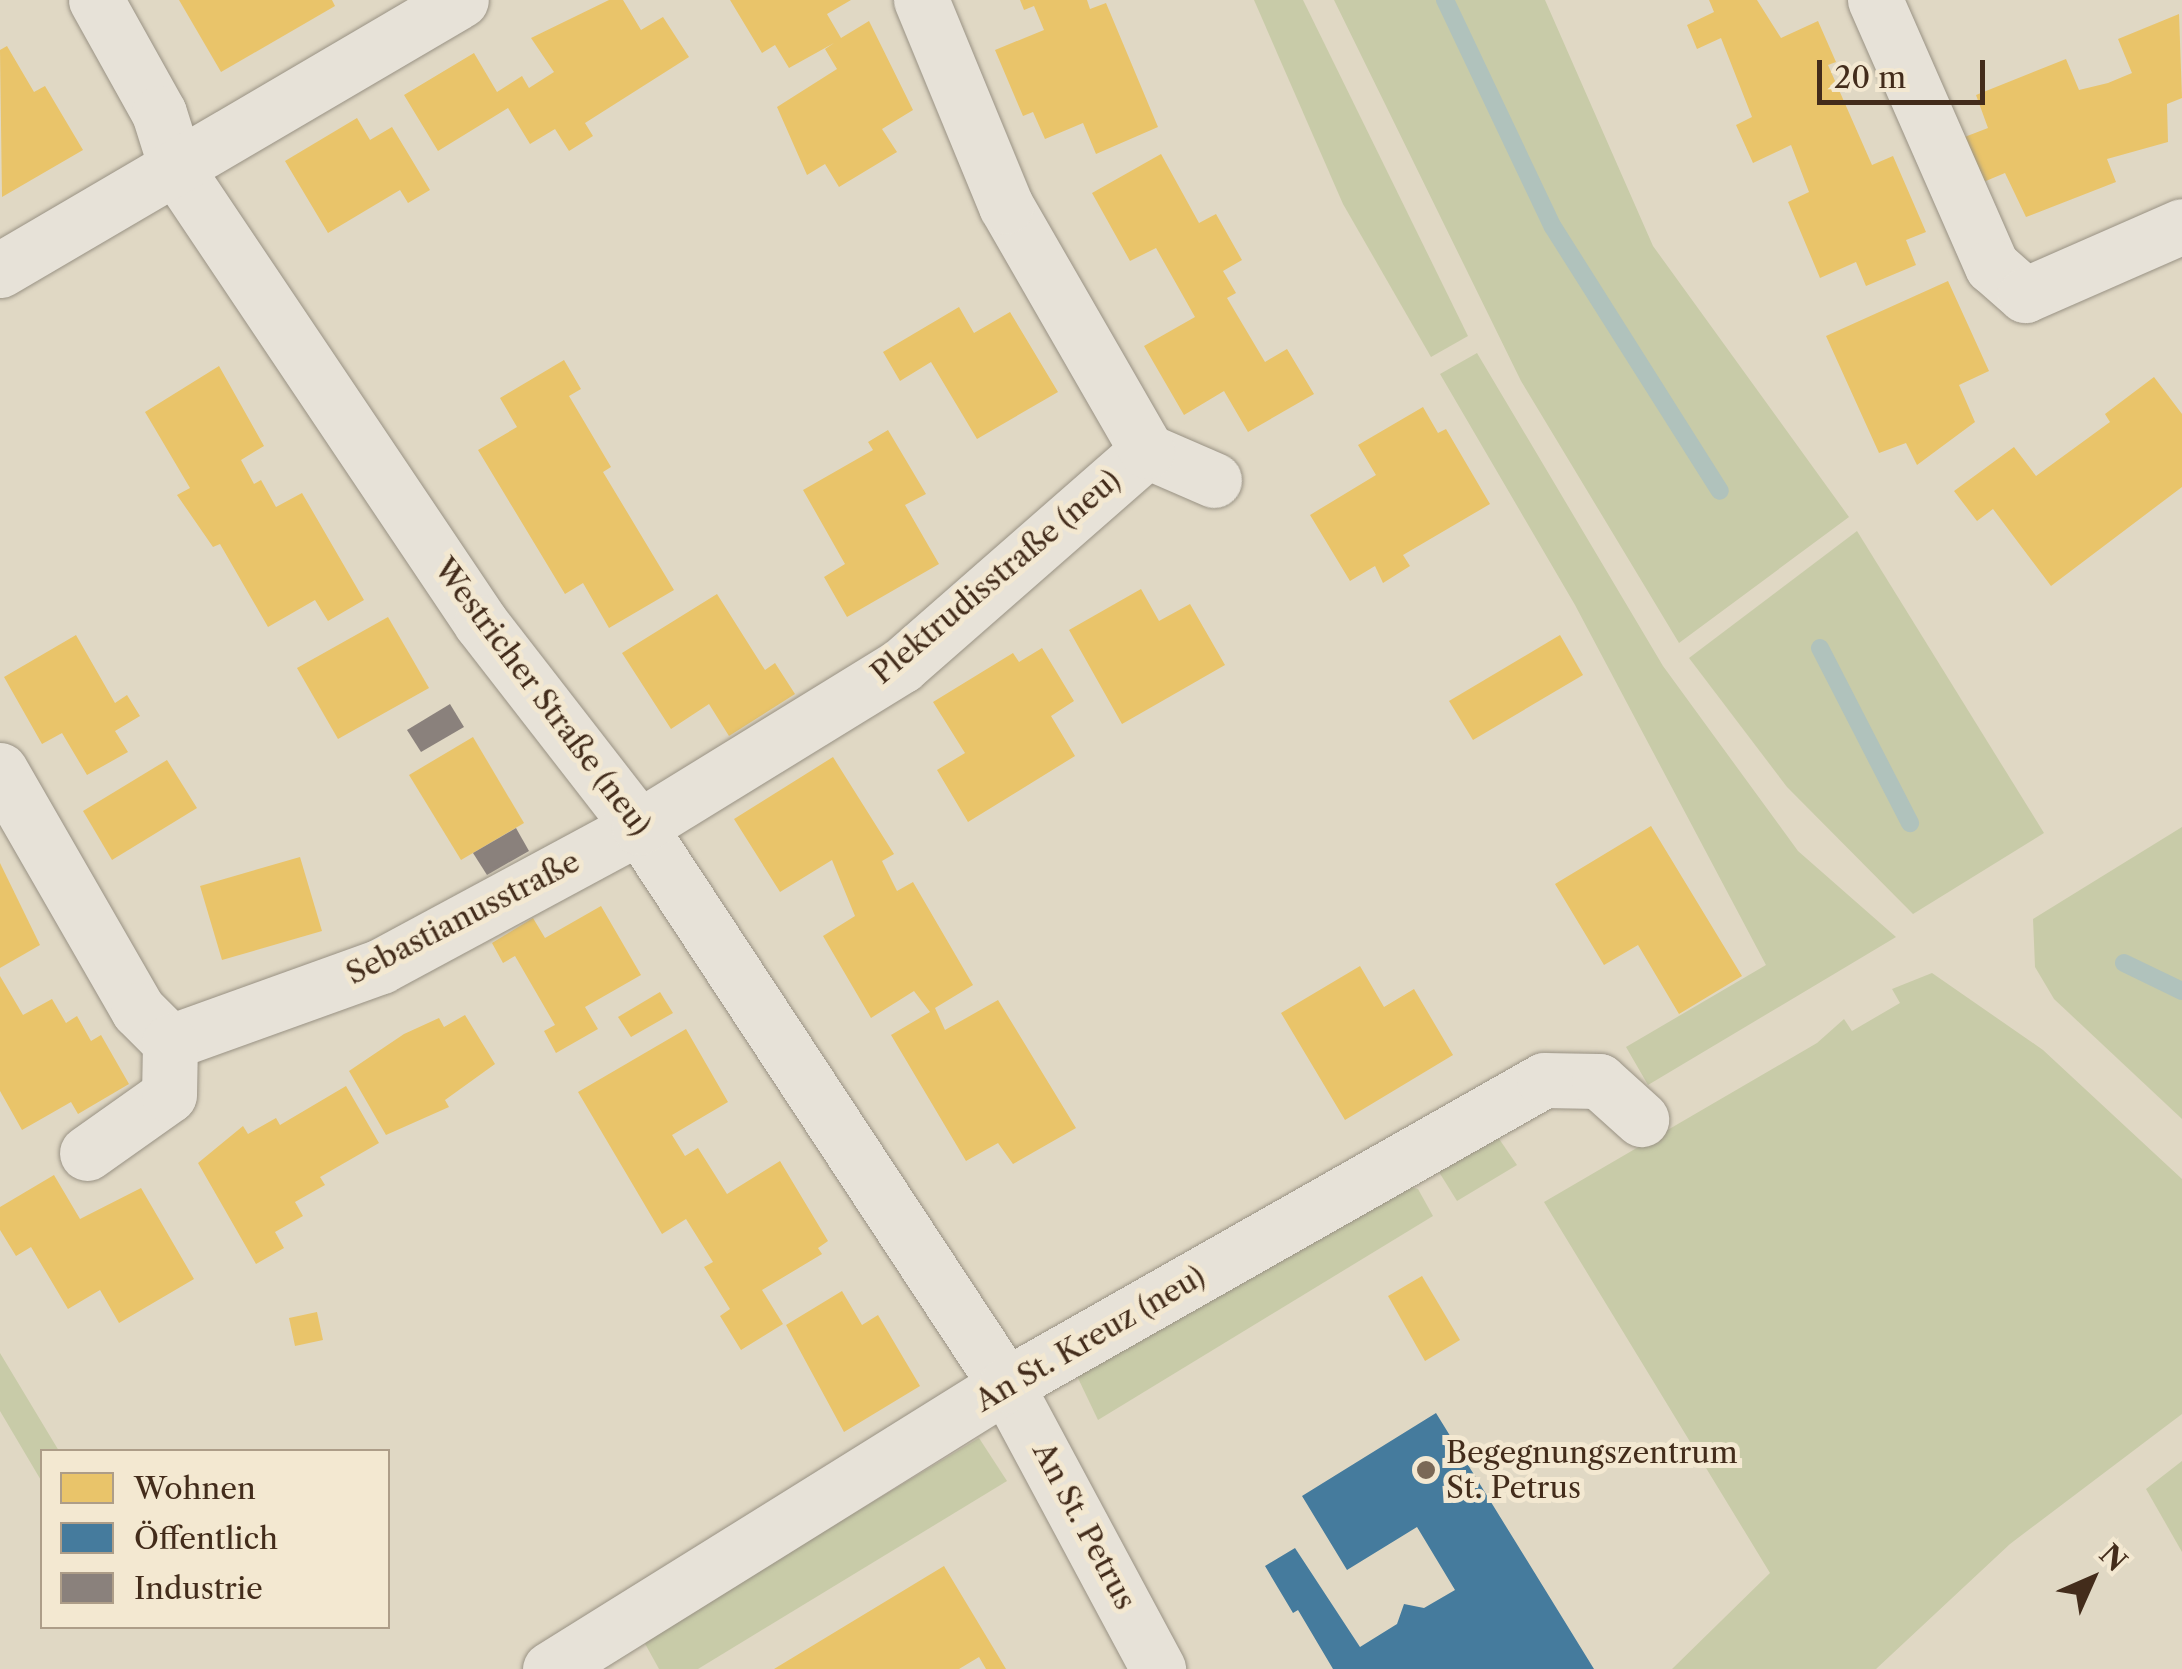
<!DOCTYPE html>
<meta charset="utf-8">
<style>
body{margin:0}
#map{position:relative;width:2182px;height:1669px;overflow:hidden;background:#e0d8c4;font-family:"Libre Caslon Text",serif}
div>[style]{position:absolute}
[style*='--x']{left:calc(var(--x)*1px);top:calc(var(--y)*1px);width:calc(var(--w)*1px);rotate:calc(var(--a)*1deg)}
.green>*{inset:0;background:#c8cba8}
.homes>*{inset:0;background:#e9c46a}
.public>*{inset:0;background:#457b9d}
.industry>*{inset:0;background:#8a817c}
.stream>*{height:18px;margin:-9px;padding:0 9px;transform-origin:9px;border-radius:9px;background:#b0c2bc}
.roads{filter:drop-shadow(0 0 2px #999284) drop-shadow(0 0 2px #999284)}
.minor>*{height:55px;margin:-27.5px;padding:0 27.5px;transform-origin:27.5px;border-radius:27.5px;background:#e7e2d8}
.dots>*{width:28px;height:28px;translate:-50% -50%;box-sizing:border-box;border:5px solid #f3e8d1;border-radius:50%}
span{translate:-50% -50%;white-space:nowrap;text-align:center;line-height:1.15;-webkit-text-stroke:10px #f3e8d1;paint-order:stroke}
.street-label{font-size:30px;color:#432c1b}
.poi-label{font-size:30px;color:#432c1b}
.left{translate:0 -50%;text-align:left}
.legend{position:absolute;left:40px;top:1449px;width:350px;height:180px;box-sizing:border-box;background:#f3e8d1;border:2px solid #ad9d88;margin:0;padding:12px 18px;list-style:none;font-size:30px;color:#432c1b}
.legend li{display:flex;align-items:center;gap:20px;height:50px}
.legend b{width:50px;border:2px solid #ad9d88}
.north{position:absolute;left:2042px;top:1529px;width:100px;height:100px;-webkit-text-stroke:8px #f3e8d1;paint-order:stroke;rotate:45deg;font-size:28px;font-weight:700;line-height:40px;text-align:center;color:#432c1b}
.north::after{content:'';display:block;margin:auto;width:35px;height:45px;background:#432c1b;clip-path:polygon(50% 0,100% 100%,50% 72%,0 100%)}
.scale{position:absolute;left:1817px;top:60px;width:168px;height:45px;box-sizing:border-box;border:5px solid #432c1b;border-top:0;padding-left:12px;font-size:30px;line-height:35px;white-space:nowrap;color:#432c1b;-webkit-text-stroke:8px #f3e8d1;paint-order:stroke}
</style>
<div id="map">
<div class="green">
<i style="clip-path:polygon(1254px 0,1303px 0,1468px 336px,1431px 357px,1343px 204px)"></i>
<i style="clip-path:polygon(1334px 0,1545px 0,1653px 246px,1849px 517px,1679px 643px,1521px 381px)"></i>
<i style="clip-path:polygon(1477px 353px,1663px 666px,1798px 851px,1896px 937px,1648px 1085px,1626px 1047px,1766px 965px,1575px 605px,1440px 374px)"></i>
<i style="clip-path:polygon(1857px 531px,2044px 833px,1913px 914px,1787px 787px,1689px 658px)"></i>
<i style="clip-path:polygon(2182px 827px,2182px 1119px,2054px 999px,2035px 967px,2033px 919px)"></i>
<i style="clip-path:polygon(1932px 973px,2043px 1050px,2182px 1179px,2182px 1414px,2010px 1544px,1876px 1669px,1672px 1669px,1770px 1573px,1544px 1202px,1817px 1043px,1844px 1019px,1852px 1031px,1900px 1003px,1892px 989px)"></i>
<i style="clip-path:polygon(1493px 1130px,1517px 1165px,1457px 1201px,1434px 1164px)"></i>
<i style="clip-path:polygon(1401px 1184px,1418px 1189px,1433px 1216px,1098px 1420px,1076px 1374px)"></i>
<i style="clip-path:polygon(0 1353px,59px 1451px,42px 1452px,42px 1482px,0 1411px)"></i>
<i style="clip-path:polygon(979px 1438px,1007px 1481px,698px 1669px,659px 1669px,643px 1640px)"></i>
<i style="clip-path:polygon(2182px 1461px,2182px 1552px,2146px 1489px)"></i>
</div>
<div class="homes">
<i style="clip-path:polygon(179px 0,332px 0,335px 6px,221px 72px)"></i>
<i style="clip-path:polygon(609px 0,623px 0,641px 30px,663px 17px,689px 57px,585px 123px,593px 136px,569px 151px,555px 129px,530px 144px,508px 108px,438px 151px,404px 95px,474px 53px,497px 92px,522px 76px,529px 88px,554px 72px,531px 38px)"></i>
<i style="clip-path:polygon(730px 0,851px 0,827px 14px,841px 38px,869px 21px,913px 110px,882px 129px,897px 152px,839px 187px,825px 164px,807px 175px,777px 107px,837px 69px,825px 49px,834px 43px,789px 68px,775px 45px,762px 53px)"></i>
<i style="clip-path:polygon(1020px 0,1087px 0,1090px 9px,1106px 3px,1158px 127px,1096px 154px,1083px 123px,1045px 139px,1033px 112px,1023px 116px,995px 50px,1044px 30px,1034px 6px,1024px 10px)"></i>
<i style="clip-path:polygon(1709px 0,1757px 0,1781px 38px,1818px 21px,1836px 62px,1828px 65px,1872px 165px,1893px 156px,1926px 232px,1906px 240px,1916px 265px,1866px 286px,1856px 262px,1820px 278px,1788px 202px,1809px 192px,1791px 145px,1753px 163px,1736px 125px,1752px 117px,1721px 38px,1697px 49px,1687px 25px,1714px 12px)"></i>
<i style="clip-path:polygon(2179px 14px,2182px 98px,2167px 104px,2168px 142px,2107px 159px,2116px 182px,2026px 217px,2005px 173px,1981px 183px,1962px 138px,1988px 128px,1976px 95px,2066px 59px,2079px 90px,2108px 83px,2132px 73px,2118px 39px)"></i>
<i style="clip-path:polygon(7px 46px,34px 92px,45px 86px,83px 150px,2px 197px,0 50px)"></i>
<i style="clip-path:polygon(357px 118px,370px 140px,392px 127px,430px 190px,408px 203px,400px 190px,328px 233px,285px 161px)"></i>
<i style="clip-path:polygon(1161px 154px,1199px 223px,1216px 214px,1242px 260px,1223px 271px,1236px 293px,1227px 298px,1265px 362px,1287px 349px,1314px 394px,1248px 432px,1224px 391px,1184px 415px,1144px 346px,1195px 317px,1156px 248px,1130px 261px,1092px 193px)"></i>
<i style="clip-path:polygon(1948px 281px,1989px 371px,1959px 385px,1975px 422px,1917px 465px,1906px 443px,1879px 453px,1826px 336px)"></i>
<i style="clip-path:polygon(959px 307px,974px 333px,1010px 312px,1058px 392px,977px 439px,931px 362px,900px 381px,883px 352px)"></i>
<i style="clip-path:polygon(564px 360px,581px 389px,569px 396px,611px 467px,603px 472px,674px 590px,609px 628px,583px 583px,565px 594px,478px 450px,517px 427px,500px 398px)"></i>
<i style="clip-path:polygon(219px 366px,264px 446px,241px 460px,254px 484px,261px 480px,276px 507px,302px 493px,364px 600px,328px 621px,315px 600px,268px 627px,220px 544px,213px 547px,177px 495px,190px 488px,145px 412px)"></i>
<i style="clip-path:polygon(2154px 377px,2182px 414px,2182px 487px,2051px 586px,1993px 509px,1977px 521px,1954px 491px,2014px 447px,2036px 476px,2110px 422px,2105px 414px)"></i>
<i style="clip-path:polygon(1423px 407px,1438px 433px,1446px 429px,1490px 504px,1403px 555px,1410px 566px,1383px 583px,1375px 566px,1350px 581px,1310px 515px,1376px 475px,1358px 445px)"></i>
<i style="clip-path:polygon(888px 430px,926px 494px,905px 505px,939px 564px,847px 617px,824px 577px,845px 564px,803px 490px,873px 450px,868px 442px)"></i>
<i style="clip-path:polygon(1141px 589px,1159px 621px,1190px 604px,1225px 665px,1122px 724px,1069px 630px)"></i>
<i style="clip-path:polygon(717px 594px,765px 670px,775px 663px,795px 694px,729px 736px,709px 704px,671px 729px,622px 653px)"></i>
<i style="clip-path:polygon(388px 617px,429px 688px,338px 739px,297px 668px)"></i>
<i style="clip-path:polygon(76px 635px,115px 703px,127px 695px,140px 716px,115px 731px,128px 752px,87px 775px,62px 733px,42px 744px,4px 677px)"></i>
<i style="clip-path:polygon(1560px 635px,1583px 675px,1473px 740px,1449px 701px)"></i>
<i style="clip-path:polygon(1042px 648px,1074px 701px,1051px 716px,1075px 756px,968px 822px,937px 770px,965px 753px,933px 702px,1013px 653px,1019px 662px)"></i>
<i style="clip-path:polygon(473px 737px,524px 823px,461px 860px,409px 775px)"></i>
<i style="clip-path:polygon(833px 757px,894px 854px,882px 861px,897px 891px,913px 882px,973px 985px,935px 1008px,945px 1030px,998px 1000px,1076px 1128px,1013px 1164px,998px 1143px,966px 1161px,891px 1035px,930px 1012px,914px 991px,871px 1018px,823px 936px,855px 916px,832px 860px,780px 892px,734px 819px)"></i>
<i style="clip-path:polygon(167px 760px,197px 808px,112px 860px,83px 811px)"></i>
<i style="clip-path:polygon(1651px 826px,1742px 976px,1679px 1014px,1638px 945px,1604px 965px,1555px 884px)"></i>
<i style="clip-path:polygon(300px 857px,322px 931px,222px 960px,200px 886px)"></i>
<i style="clip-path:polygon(0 863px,40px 945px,0 968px)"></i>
<i style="clip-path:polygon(601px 906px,641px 975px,585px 1007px,598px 1029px,556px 1053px,544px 1031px,555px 1025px,515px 956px,503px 963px,492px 943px,533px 918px,545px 938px)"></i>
<i style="clip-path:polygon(1360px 966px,1384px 1007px,1414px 989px,1453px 1055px,1345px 1120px,1281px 1013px)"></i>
<i style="clip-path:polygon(0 976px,23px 1015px,52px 999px,66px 1023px,77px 1016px,91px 1041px,101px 1035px,129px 1084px,78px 1114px,71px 1102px,22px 1130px,0 1091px)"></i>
<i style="clip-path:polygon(660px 992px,673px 1013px,631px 1037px,618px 1017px)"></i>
<i style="clip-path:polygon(465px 1015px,495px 1064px,445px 1100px,449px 1107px,386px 1135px,349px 1071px,404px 1034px,439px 1018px,444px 1027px)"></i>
<i style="clip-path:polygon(686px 1029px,728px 1102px,672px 1135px,685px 1156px,698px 1148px,727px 1194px,780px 1161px,828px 1241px,818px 1248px,822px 1254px,762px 1290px,783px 1324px,741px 1350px,720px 1316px,730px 1309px,704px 1267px,713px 1262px,686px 1219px,662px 1234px,578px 1092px)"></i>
<i style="clip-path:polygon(346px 1086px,379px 1143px,320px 1177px,325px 1185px,295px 1202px,303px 1216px,275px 1232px,284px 1248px,256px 1264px,198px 1163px,243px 1126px,248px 1134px,276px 1118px,280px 1125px)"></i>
<i style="clip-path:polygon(54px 1175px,80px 1219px,141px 1188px,194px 1279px,119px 1323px,100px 1290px,68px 1309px,31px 1247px,16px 1256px,0 1230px,0 1207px)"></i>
<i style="clip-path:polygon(1422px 1276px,1460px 1340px,1425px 1361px,1388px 1296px)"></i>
<i style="clip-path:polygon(842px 1291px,862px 1325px,878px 1315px,920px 1386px,844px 1432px,786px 1325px)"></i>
<i style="clip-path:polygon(317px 1312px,323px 1340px,295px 1346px,289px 1318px)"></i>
<i style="clip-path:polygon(944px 1566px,1006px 1669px,986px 1669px,979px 1657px,959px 1669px,774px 1669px)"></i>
</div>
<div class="public">
<i style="clip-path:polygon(1436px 1413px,1594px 1669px,1333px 1669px,1298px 1610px,1293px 1613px,1265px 1566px,1295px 1548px,1360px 1647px,1397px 1624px,1404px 1604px,1424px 1608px,1455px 1590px,1417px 1527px,1347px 1570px,1302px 1496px)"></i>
</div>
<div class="industry">
<i style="clip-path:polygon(450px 704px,464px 727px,421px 752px,407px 730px)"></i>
<i style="clip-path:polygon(516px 828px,529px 851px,487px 875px,473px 853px)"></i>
</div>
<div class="stream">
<i style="--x:1445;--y:0;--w:251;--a:64.6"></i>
<i style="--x:1553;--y:227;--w:312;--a:57.7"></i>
<i style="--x:1820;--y:648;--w:197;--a:62.8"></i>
<i style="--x:2124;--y:963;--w:64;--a:25.8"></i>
</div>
<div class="roads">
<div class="minor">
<i style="--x:96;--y:0;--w:129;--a:60.9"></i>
<i style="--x:159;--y:113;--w:60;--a:72.5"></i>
<i style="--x:177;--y:170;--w:546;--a:56.14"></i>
<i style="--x:481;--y:623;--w:258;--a:52.2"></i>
<i style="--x:639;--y:827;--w:668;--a:56.67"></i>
<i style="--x:1006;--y:1385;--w:322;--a:61.8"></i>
<i style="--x:1875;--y:0;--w:291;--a:66.3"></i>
<i style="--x:1992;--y:266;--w:44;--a:41.3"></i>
<i style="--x:2025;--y:295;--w:171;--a:-23.7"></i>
<i style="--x:0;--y:270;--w:534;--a:-30.36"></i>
<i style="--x:1147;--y:451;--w:73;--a:23.4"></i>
<i style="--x:0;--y:770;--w:277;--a:60.1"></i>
<i style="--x:138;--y:1010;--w:45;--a:45"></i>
<i style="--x:170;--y:1042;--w:224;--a:-19.8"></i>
<i style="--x:381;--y:966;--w:293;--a:-28.3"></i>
<i style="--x:639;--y:827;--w:308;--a:-31.6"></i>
<i style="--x:901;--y:666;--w:327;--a:-41.2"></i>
<i style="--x:1147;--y:451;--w:283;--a:-119.9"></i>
<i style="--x:1006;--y:206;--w:223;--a:-112.4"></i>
<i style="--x:87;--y:1153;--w:100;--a:-35.3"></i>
<i style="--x:169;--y:1095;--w:53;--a:-88.9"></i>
<i style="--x:550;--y:1669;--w:537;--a:-31.91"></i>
<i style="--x:1006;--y:1385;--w:618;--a:-29.55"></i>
<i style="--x:1544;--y:1080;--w:55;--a:1"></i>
<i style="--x:1599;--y:1081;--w:57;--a:42.1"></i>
</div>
</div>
<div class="dots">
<i style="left:1426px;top:1470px;background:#7a6856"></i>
</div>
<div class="street-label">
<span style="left:996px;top:577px;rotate:-40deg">Plektrudisstraße (neu)</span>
<span style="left:542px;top:697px;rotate:53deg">Westricher Straße (neu)</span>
<span style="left:463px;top:918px;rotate:-27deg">Sebastianusstraße</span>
<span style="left:1090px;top:1339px;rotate:-30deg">An St. Kreuz (neu)</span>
<span style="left:1084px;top:1526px;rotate:62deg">An St. Petrus</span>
</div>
<div class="poi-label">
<span class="left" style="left:1446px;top:1470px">Begegnungszentrum<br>St. Petrus</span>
</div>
<ul class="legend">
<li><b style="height:28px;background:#e9c46a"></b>Wohnen</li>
<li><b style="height:28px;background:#457b9d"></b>Öffentlich</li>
<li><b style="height:28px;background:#8a817c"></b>Industrie</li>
</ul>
<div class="north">N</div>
<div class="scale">20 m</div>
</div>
